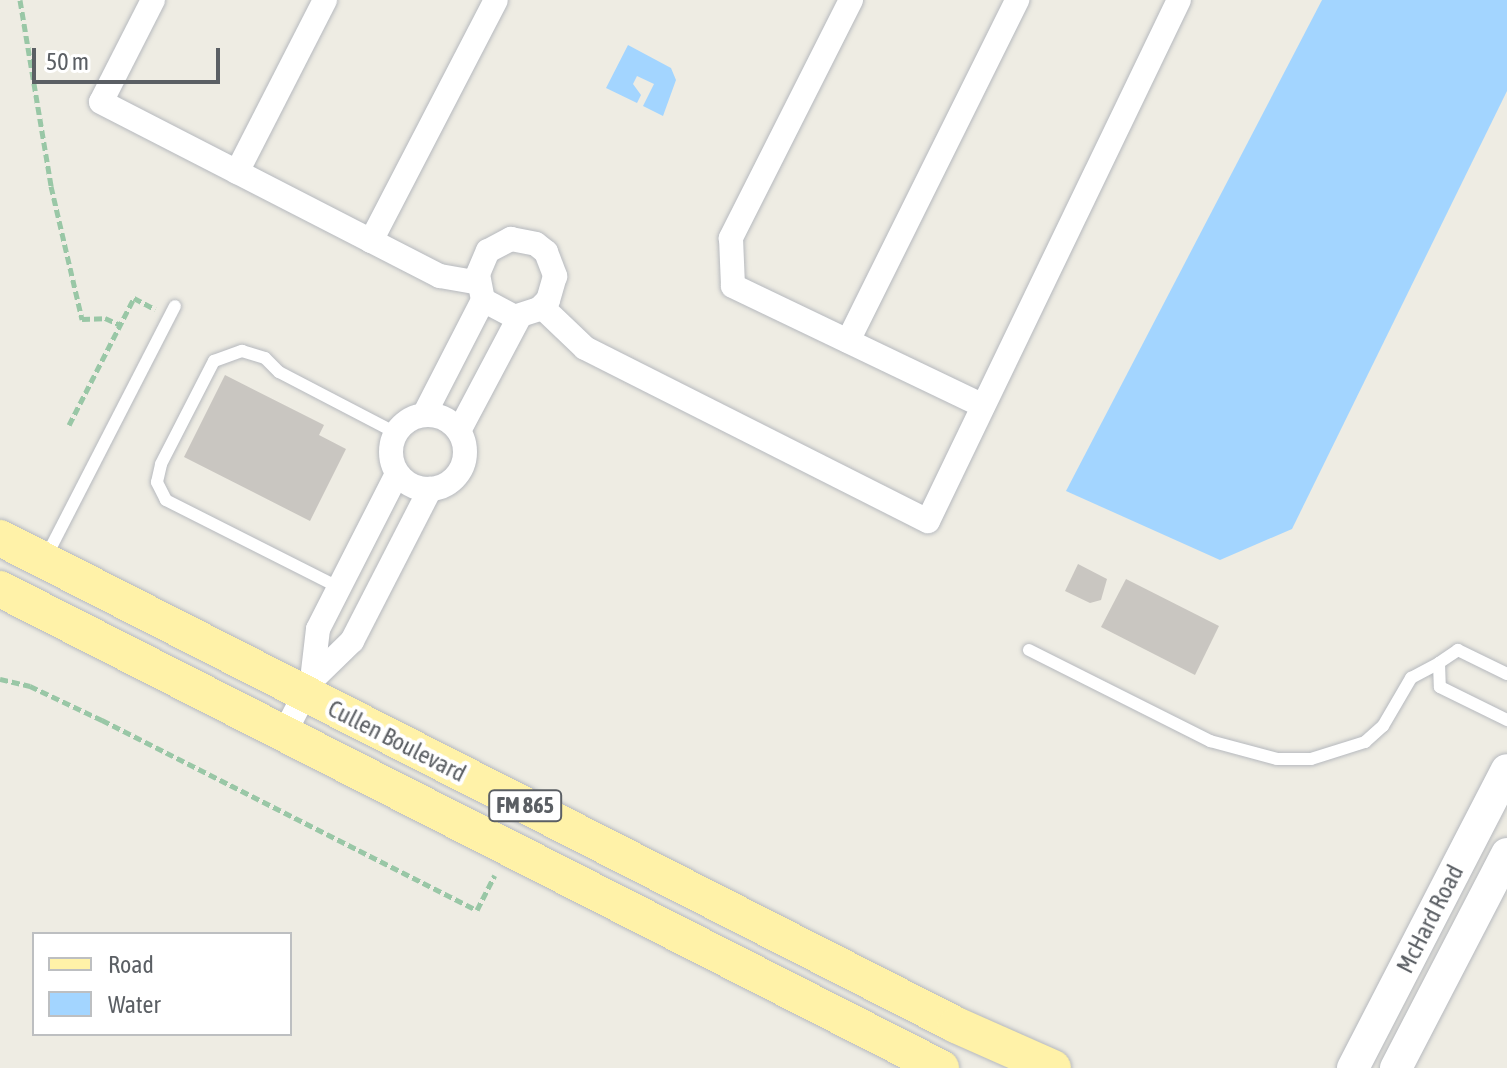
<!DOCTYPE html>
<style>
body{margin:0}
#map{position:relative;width:1507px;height:1068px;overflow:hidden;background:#eeece3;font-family:"Asap Condensed",sans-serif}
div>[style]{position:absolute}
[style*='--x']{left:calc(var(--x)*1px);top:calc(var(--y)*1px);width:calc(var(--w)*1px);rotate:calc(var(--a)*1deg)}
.water>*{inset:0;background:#a3d5ff}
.building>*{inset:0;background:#c9c6c1}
.path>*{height:5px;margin-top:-2.5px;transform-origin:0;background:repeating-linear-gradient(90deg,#99c7a6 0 8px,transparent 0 12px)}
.roads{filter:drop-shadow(0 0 2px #b6b9be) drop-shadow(0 0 2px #b6b9be)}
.service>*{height:12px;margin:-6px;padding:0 6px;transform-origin:6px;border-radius:6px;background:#fff}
.minor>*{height:24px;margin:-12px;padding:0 12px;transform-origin:12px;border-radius:12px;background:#fff}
.minor>.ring{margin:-12px;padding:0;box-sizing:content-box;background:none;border:24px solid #fff;border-radius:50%}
.secondary>*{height:32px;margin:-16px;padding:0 16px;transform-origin:16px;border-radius:16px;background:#fff}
.primary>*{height:36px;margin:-18px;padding:0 18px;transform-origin:18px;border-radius:18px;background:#fff2a8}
span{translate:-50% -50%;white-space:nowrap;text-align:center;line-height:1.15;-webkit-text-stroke:8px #fff;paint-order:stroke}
.shield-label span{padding:2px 6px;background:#fff;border:2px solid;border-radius:6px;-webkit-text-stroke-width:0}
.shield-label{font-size:22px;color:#5b5f64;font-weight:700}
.street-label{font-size:24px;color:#5b5f64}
.legend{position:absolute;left:32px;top:932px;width:260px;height:104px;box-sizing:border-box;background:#fff;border:2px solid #bdbfc1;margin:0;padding:10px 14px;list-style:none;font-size:24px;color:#5b5f64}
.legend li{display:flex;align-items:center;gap:16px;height:40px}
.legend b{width:40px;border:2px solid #bdbfc1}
.scale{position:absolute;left:32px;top:48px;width:188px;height:36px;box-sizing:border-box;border:4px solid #5b5f64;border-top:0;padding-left:10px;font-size:24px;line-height:28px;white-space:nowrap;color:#5b5f64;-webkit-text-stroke:6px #fff;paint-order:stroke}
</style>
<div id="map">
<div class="water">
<i style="clip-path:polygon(1322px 0,1507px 0,1507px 91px,1292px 529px,1220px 560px,1066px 491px)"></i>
<i style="clip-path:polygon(628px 45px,671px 68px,676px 80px,663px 116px,643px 106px,654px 84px,637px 76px,633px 84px,641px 95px,637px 103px,606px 88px)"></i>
</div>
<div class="building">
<i style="clip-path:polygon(225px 375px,324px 425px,319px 435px,346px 449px,310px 521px,184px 457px)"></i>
<i style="clip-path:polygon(1078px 564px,1107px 579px,1101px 600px,1090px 603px,1065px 591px)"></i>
<i style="clip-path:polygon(1126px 579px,1219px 626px,1195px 675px,1101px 627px)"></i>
</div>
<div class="path">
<i style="--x:20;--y:0;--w:189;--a:80.5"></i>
<i style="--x:51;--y:186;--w:137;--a:76.9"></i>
<i style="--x:82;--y:319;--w:23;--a:-2"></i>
<i style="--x:105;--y:318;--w:17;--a:24"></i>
<i style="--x:69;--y:425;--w:143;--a:-62.9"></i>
<i style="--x:134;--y:298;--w:24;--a:28"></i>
<i style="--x:0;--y:679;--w:31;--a:13"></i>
<i style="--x:30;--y:686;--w:80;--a:25.3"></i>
<i style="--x:102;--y:720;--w:420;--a:26.9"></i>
<i style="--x:477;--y:910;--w:39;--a:-63"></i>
</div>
<div class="roads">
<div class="service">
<i style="--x:46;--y:557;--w:282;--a:-62.8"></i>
<i style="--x:338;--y:587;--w:193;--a:-153.2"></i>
<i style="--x:166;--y:500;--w:20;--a:-117"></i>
<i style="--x:157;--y:482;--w:18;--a:-77"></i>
<i style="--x:161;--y:464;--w:116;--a:-62.8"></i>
<i style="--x:214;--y:361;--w:30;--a:-20"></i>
<i style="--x:242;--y:351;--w:24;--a:17"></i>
<i style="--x:265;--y:358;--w:20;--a:45"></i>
<i style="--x:279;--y:372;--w:132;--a:27.5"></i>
<i style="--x:1029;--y:650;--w:203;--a:26.7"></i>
<i style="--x:1210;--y:741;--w:69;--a:15"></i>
<i style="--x:1277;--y:759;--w:34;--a:0"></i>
<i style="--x:1311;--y:759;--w:57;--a:-17.5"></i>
<i style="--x:1365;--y:742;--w:24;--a:-42"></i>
<i style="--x:1383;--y:726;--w:56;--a:-59.7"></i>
<i style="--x:1411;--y:678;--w:32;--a:-28"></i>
<i style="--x:1507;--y:674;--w:55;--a:-153.9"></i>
<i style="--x:1458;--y:650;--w:23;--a:146"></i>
<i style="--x:1439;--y:663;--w:24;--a:88"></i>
<i style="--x:1440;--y:687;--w:75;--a:26.2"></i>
</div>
<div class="minor">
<i style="--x:153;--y:0;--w:114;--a:117"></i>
<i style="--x:101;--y:102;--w:381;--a:27.2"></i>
<i style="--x:440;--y:276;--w:39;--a:10"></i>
<i style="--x:851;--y:0;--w:267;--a:116.8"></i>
<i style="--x:731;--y:238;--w:48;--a:87.6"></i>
<i style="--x:733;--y:286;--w:277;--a:25.6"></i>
<i style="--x:237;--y:172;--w:193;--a:-62.9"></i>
<i style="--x:371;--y:241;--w:271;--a:-62.6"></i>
<i style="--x:542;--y:307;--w:59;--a:43.6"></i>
<i style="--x:585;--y:348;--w:384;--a:26.8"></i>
<i style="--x:928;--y:521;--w:578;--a:-64.28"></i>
<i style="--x:848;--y:341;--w:381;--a:-63.6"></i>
<i class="ring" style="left:391px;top:415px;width:50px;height:50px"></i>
<i style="--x:424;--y:415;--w:129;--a:-62.8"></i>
<i style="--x:483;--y:300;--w:26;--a:-101"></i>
<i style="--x:478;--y:274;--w:25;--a:-67"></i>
<i style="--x:488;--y:251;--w:26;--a:-28"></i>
<i style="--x:511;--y:239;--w:25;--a:11"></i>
<i style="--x:536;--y:244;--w:13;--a:39"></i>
<i style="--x:546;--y:252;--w:26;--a:69"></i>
<i style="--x:555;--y:276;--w:25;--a:106"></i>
<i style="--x:548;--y:300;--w:13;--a:135"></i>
<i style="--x:539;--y:309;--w:25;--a:162"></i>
<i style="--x:515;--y:317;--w:36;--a:-152"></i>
<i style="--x:459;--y:431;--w:130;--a:-62.1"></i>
<i style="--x:312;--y:680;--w:51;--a:-83.3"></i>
<i style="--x:318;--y:629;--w:174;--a:-63"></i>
<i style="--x:284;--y:734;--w:61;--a:-62.6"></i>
<i style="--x:312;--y:680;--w:56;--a:-44.3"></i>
<i style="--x:352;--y:641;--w:171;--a:-62.8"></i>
</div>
<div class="secondary">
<i style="--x:1353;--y:1068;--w:335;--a:-62.7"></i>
<i style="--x:1396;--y:1068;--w:241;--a:-62.6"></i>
</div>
<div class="primary">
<i style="--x:0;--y:538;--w:1073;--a:26.99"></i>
<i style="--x:956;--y:1025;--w:106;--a:23.9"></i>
<i style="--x:0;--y:589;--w:1056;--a:26.98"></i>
</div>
</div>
<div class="shield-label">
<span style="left:525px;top:806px">FM 865</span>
</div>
<div class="street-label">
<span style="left:397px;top:741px;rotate:27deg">Cullen Boulevard</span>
<span style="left:1430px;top:919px;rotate:-63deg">McHard Road</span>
</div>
<ul class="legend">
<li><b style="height:10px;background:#fff2a8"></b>Road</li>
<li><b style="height:22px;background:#a3d5ff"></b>Water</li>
</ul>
<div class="scale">50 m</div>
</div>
